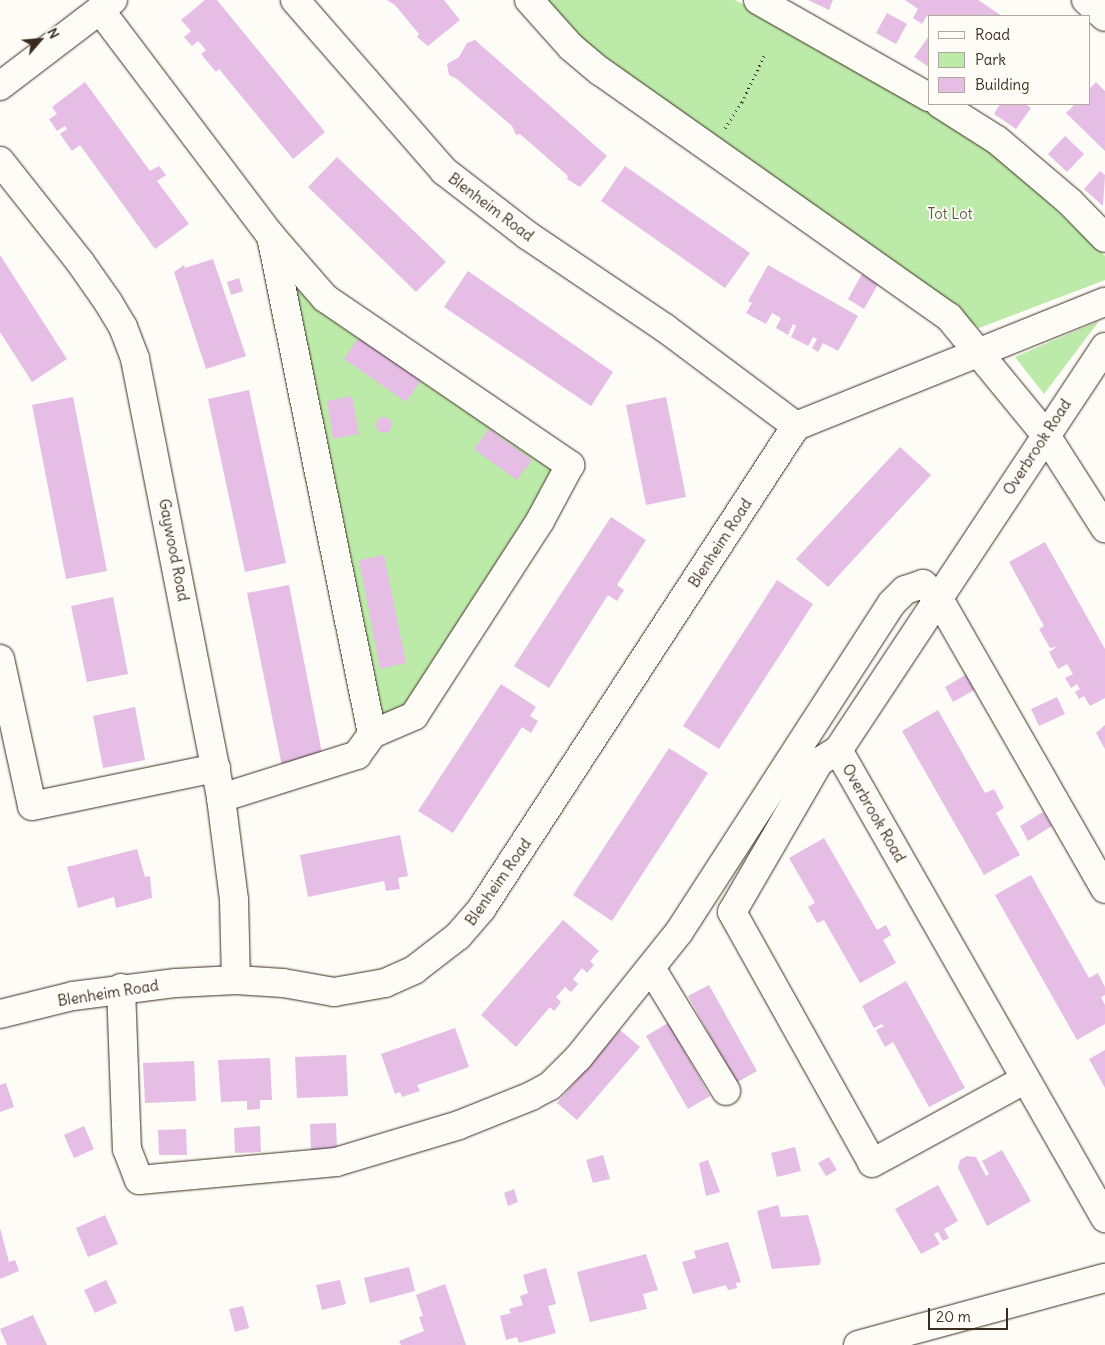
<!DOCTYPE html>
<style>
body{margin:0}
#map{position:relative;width:1105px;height:1345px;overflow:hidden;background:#fdfcf7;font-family:Delius,sans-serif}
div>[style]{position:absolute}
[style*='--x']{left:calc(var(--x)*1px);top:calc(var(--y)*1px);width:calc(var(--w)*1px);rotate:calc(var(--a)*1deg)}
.green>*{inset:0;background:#bceba9}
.building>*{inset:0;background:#e5bde5}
.round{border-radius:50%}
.path>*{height:3px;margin-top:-1.5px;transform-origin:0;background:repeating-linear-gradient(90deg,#3b2a1e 0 1px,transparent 0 5px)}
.roads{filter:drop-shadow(0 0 1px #3b2a1e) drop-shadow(0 0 1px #3b2a1e)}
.minor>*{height:28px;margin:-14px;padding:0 14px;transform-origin:14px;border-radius:14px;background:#fdfcf7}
span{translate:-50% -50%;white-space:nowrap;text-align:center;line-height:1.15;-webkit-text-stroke:4px #fdfcf7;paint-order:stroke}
.street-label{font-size:15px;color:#3b2a1e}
.park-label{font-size:15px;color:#5b5a41}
.legend{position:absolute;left:928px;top:15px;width:162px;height:90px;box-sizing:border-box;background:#fdfcf7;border:1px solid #afa8a0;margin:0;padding:6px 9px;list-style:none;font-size:15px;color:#3b2a1e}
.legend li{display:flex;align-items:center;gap:10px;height:25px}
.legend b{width:25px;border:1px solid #afa8a0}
.north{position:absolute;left:15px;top:15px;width:50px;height:50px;-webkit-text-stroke:4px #fdfcf7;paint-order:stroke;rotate:63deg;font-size:14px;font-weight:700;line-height:20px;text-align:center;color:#3b2a1e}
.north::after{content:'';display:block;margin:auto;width:18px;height:22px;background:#3b2a1e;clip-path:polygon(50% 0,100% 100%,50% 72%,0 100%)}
.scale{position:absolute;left:928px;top:1308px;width:80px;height:22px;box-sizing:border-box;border:2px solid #3b2a1e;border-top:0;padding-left:6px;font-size:15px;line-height:18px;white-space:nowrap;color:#3b2a1e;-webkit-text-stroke:4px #fdfcf7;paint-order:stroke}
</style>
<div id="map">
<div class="green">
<i style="clip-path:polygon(539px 0,735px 0,853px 59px,997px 154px,1105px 256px,1105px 280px,979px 328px,604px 61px)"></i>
<i style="clip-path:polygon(296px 287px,315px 309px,551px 470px,527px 514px,404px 705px,383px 714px)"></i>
<i style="clip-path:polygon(1099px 321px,1044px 394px,1015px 357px)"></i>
</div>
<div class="building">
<i style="clip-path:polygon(205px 0,217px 0,325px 132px,293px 159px,219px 69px,216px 72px,201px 54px,206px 50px,198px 41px,192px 46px,184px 37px,191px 31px,181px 20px)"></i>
<i style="clip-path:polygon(387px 0,444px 0,460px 20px,428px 46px,417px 37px,419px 34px,395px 5px)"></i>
<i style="clip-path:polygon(808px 0,833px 0,829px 10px)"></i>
<i style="clip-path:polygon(905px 0,978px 0,1002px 16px,927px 16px,922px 24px,913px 18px,918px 9px)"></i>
<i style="clip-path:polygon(887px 13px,907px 24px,896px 44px,876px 33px)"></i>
<i style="clip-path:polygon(929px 36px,929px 67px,914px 57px)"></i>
<i style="clip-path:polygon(475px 40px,607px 156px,580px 187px,567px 179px,568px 176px,520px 134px,516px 135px,512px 126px,457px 79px,449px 75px,447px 64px,459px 57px,467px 43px)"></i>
<i style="clip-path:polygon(85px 82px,150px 171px,159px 166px,166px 175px,157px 181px,189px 224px,155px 249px,80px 145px,72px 151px,60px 134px,67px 129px,65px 126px,57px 131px,49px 119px,57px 114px,52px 107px)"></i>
<i style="clip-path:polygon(1096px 82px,1105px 91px,1105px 151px,1066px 113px,1075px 104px,1089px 104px,1089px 89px)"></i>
<i style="clip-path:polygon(1000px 104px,1025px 104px,1031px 108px,1016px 129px,994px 114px)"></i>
<i style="clip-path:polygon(1065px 136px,1084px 154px,1067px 172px,1048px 154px)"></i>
<i style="clip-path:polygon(337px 157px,446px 262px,416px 292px,308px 187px)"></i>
<i style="clip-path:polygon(625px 166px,750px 253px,725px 288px,601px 201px)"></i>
<i style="clip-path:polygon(1100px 171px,1105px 175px,1103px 206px,1084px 189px)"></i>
<i style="clip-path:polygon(0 255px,67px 359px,32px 382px,0 332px)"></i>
<i style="clip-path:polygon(213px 259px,246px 356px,206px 369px,174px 272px,184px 265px,185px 268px)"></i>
<i style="clip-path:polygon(768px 265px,858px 316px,838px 351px,823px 343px,818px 352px,812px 348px,817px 339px,813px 337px,808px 346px,791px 337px,796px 326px,793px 324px,788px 335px,776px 328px,781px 318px,772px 313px,766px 324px,746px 313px,752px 303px,748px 301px)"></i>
<i style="clip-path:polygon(468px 271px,613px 372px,591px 406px,444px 307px)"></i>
<i style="clip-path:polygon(862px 274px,878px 284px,864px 309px,848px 299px)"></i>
<i style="clip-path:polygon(239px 278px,243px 291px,231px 295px,227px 282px)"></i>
<i style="clip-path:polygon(359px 337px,421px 380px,406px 402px,344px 359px)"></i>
<i style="clip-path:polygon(249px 390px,286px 563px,245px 572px,208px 399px)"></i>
<i style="clip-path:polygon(352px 396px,359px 434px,333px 439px,327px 401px)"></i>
<i style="clip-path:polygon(73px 397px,107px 571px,66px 579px,32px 405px)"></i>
<i style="clip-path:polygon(666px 397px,686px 497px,646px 505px,626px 405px)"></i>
<i class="round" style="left:376px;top:417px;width:16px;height:16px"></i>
<i style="clip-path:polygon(489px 429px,532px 460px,517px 480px,474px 449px)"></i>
<i style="clip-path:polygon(900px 447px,931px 475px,828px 587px,796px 559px)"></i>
<i style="clip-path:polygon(611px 517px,646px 540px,617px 585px,624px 590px,617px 601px,608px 595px,549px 688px,514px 666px)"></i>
<i style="clip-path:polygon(1045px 542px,1105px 649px,1105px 698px,1090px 706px,1084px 696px,1079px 699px,1075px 692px,1080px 689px,1077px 684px,1071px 688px,1065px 678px,1073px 674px,1067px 664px,1058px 669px,1049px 652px,1057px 647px,1050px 648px,1039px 629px,1044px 626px,1009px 562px)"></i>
<i style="clip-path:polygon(384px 555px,406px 663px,380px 669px,359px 560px)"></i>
<i style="clip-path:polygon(777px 580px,813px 604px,719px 749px,683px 726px)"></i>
<i style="clip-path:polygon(289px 585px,323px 758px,282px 766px,247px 593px)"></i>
<i style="clip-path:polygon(113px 597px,128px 674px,87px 682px,71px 606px)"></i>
<i style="clip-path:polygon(967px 674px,976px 689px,953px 702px,945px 687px)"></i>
<i style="clip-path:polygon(501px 684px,536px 707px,530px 716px,538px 721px,531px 733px,522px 727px,453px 833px,418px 811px)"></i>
<i style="clip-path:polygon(1057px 697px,1065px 714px,1039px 726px,1031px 709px)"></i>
<i style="clip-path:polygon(135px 707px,145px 760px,103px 768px,93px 716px)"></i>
<i style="clip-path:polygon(938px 710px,985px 793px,994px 789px,1004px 808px,996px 813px,1020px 855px,984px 875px,902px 731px)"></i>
<i style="clip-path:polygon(1105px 725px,1105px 749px,1096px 733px)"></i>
<i style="clip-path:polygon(669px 748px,708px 773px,612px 921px,573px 895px)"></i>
<i style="clip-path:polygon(1043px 812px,1052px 826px,1028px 841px,1020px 826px)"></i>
<i style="clip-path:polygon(400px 835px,408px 876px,398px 878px,400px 889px,386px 891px,384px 881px,308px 897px,300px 855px)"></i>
<i style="clip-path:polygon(824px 838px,877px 930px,886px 925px,891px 935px,883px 940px,896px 963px,860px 983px,824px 920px,817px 923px,808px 907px,815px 903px,789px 858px)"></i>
<i style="clip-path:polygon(137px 849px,145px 877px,150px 876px,152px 898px,116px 908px,114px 897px,78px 908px,67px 867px)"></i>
<i style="clip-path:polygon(1031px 875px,1089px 978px,1098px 973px,1105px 987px,1105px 995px,1101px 997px,1105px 1005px,1105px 1024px,1077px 1040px,995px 895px)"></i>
<i style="clip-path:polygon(563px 920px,599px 951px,590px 961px,594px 965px,587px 973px,582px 968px,573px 979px,578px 984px,571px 992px,565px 987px,556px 997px,561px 1002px,554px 1011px,550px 1007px,516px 1047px,481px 1015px)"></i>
<i style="clip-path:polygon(906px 981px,965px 1088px,929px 1107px,893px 1042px,885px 1047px,876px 1030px,884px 1026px,882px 1024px,874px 1028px,862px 1006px)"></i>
<i style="clip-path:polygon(709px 985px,757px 1071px,736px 1083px,688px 996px)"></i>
<i style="clip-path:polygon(668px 1023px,710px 1096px,688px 1109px,646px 1036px)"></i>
<i style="clip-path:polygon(455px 1028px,469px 1067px,417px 1085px,420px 1091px,402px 1097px,400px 1092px,395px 1094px,381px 1054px)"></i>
<i style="clip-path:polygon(620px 1030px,640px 1047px,577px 1120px,557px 1103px)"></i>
<i style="clip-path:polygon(1105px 1050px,1105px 1088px,1089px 1059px)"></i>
<i style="clip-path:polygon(346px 1055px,348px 1096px,297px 1098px,295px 1057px)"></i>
<i style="clip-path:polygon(270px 1058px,272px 1100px,260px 1100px,260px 1109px,247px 1110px,247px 1101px,221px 1102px,218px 1060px)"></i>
<i style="clip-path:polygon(194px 1061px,196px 1101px,145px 1103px,143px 1063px)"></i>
<i style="clip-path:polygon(6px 1083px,14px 1107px,0 1112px,0 1085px)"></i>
<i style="clip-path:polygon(336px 1123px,337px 1149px,311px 1150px,310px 1124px)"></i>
<i style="clip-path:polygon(84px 1126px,94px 1149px,74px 1158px,64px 1135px)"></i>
<i style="clip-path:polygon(260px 1126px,261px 1152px,235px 1153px,234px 1128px)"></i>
<i style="clip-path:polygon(186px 1129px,187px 1155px,159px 1155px,158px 1130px)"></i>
<i style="clip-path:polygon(795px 1147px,801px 1171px,777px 1177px,771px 1153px)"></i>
<i style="clip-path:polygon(1002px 1150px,1031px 1201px,987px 1226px,958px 1168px,960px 1160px,967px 1156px,976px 1157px,986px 1176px,989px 1174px,982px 1161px)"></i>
<i style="clip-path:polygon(603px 1155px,610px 1179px,593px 1183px,586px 1160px)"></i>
<i style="clip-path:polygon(829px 1157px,837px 1170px,826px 1176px,818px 1163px)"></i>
<i style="clip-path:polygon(708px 1160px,720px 1192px,706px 1196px,699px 1163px)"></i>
<i style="clip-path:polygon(938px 1185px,958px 1221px,944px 1229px,949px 1238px,943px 1241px,938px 1232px,934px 1234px,940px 1244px,921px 1254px,895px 1209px)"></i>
<i style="clip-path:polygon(514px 1189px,518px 1202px,508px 1206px,504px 1193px)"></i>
<i style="clip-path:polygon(778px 1205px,781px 1217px,808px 1215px,821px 1260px,819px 1265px,772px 1269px,757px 1211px)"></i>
<i style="clip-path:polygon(105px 1215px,118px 1244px,88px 1257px,76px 1228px)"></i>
<i style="clip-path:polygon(0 1228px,9px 1262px,15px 1260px,19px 1271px,0 1279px)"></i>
<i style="clip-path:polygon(728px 1242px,741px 1282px,736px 1283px,737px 1288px,728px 1290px,726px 1285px,693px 1294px,682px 1262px,696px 1258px,694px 1251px)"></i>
<i style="clip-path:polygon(646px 1254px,658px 1290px,643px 1294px,647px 1309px,590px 1322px,577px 1272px)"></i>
<i style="clip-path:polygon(409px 1267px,415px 1291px,370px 1303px,364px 1278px)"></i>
<i style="clip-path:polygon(546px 1268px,556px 1304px,548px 1306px,556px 1333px,519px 1343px,517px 1337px,506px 1340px,500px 1316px,511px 1313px,509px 1309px,523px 1305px,520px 1296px,528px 1293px,523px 1275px)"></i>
<i style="clip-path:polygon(106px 1280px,117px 1303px,95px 1313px,84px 1290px)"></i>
<i style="clip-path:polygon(340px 1280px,346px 1304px,322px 1310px,316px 1285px)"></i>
<i style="clip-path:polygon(445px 1284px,466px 1345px,401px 1345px,399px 1341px,424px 1331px,419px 1317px,423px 1316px,416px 1295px)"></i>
<i style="clip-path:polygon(243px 1306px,249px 1328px,235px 1332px,229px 1309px)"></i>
<i style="clip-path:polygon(33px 1315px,47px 1345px,7px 1345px,0 1329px)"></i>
</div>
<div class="path">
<i style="--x:725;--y:128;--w:31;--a:-57"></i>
<i style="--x:742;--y:102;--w:53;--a:-64.4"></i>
</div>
<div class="roads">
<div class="minor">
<i style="--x:295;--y:0;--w:227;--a:48.9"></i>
<i style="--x:444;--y:171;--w:105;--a:37.6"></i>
<i style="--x:527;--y:235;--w:166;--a:34"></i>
<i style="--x:665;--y:328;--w:164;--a:36.8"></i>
<i style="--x:529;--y:0;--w:63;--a:48.2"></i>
<i style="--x:571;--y:47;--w:38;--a:40"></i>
<i style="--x:600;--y:71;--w:427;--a:35.2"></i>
<i style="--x:949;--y:317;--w:151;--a:50.6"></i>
<i style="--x:1045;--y:434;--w:112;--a:57.4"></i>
<i style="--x:758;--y:0;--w:197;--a:29.6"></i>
<i style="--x:1086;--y:0;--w:25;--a:42"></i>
<i style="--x:100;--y:10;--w:283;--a:52.9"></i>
<i style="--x:0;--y:86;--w:142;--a:-37.3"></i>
<i style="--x:940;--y:104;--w:67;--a:32.3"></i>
<i style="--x:997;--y:140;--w:96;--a:40.3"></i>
<i style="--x:1070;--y:202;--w:50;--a:45.8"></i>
<i style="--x:0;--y:161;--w:129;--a:51.6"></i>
<i style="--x:80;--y:262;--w:49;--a:55"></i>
<i style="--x:108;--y:302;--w:29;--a:59"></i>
<i style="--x:123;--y:327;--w:34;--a:69"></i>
<i style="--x:135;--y:359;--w:447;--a:78.9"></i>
<i style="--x:221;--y:798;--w:103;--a:82.7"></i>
<i style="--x:234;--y:900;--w:80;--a:88.6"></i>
<i style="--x:271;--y:236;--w:82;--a:48.9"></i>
<i style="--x:325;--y:298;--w:297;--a:34.3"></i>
<i style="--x:570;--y:465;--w:64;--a:118.2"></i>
<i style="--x:540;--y:521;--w:232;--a:122.9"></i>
<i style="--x:414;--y:716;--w:46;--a:156.8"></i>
<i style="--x:372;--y:734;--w:508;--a:-101.46"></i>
<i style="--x:1105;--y:347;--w:483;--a:123.5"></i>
<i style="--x:838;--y:750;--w:539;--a:60.29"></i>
<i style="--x:0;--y:659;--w:150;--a:77.7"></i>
<i style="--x:32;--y:806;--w:188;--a:-11.7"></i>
<i style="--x:838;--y:750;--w:22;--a:148"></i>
<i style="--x:819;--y:762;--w:173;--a:120.1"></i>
<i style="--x:732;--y:912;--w:287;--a:60.8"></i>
<i style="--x:872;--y:1163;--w:175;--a:-28.6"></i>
<i style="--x:221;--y:798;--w:143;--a:-17.5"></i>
<i style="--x:357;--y:755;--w:26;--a:-54"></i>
<i style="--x:651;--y:968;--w:144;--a:58.6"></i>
<i style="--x:121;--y:988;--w:161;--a:87.9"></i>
<i style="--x:127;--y:1149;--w:33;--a:69"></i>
<i style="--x:139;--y:1180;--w:198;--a:-5.2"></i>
<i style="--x:336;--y:1162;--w:128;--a:-16.7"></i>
<i style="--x:459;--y:1125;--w:78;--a:-21.9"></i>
<i style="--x:531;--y:1096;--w:21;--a:-28"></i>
<i style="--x:550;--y:1086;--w:40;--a:-45"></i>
<i style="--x:578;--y:1058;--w:161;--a:-51.3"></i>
<i style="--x:679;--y:932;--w:392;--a:-57.1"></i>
<i style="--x:892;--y:603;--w:18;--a:-45"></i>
<i style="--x:905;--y:590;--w:19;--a:-18"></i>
<i style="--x:923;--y:584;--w:22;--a:43"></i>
<i style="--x:939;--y:599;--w:334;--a:60.2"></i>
<i style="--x:0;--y:1014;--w:75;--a:-13.9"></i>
<i style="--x:73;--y:996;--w:104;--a:-7.2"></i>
<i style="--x:176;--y:983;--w:60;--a:-2.9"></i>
<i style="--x:236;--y:980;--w:47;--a:3.7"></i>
<i style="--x:283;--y:983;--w:52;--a:10"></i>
<i style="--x:334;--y:992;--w:52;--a:-10"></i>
<i style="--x:385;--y:983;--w:32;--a:-24"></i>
<i style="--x:414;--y:970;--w:56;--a:-37.7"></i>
<i style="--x:458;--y:936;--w:37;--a:-49"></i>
<i style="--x:482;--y:908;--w:575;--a:-56.92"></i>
<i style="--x:796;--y:426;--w:333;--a:-21.9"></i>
<i style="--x:858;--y:1345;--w:256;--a:-15.2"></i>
</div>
</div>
<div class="street-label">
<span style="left:491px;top:207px;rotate:37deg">Blenheim Road</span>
<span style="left:1037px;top:447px;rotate:-57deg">Overbrook Road</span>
<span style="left:720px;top:543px;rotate:-57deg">Blenheim Road</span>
<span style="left:174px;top:550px;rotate:79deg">Gaywood Road</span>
<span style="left:874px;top:813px;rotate:60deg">Overbrook Road</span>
<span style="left:498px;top:882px;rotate:-55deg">Blenheim Road</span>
<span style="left:108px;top:993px;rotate:-9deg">Blenheim Road</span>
</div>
<div class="park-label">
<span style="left:950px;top:214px">Tot Lot</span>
</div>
<ul class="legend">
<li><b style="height:6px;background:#fdfcf7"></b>Road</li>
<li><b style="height:14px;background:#bceba9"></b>Park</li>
<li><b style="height:14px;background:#e5bde5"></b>Building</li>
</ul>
<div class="north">N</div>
<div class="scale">20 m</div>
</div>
